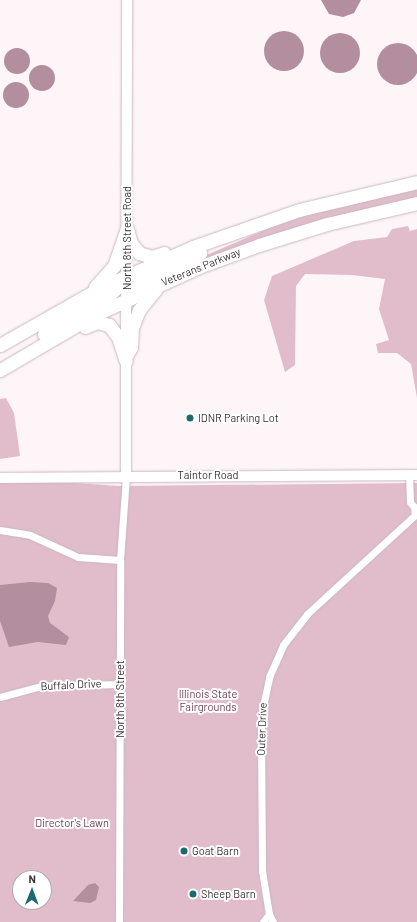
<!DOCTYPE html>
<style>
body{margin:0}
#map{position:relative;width:417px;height:922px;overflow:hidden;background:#fdf5f8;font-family:Barlow,sans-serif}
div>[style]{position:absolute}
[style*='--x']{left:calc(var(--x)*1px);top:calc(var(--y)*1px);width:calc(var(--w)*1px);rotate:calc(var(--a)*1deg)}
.green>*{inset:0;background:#e1bdcc}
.water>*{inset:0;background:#b38e9e}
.round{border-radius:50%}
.roads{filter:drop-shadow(0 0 1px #cbb8c0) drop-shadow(0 0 1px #cbb8c0)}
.street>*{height:7px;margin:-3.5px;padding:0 3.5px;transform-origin:3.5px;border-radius:3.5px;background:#fff}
.secondary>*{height:10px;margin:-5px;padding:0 5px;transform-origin:5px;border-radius:5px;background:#fff}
.highway>*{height:13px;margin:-6.5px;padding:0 6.5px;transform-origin:6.5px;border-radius:6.5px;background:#fff}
.dots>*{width:11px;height:11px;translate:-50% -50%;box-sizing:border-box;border:2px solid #fff;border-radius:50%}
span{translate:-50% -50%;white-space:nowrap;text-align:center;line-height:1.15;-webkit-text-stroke:4px #fff;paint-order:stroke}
.street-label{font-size:11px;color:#3a3235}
.poi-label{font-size:11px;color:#3a3235}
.left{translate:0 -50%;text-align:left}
.park-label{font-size:11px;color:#744058}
.north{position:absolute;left:12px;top:870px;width:40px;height:40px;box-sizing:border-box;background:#fff;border:1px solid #b0adae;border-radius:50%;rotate:1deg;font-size:11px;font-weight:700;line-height:16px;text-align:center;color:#3a3235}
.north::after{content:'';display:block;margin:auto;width:14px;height:18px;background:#1d696d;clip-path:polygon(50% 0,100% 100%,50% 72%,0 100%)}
</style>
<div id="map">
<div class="green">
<i style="clip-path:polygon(417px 187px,417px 197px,181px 268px,181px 266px,300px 215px)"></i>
<i style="clip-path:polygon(408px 226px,410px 231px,417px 229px,417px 398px,411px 364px,397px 353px,378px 353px,376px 344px,389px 340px,379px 309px,385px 279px,352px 275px,305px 274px,296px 286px,295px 365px,285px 372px,264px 300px,272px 276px,354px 241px,387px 237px,392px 229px)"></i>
<i style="clip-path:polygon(6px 398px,14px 413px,20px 456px,0 459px,0 399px)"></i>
<i style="clip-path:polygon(evenodd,49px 481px,118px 486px,417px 483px,417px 922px,0 922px,0 482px,49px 481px,20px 878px,44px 878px,44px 902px,20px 902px,20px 878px)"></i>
</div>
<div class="water">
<i style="clip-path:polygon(321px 0,361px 0,354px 13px,343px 17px,329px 14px)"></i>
<i class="round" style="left:264px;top:31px;width:40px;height:40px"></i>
<i class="round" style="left:320px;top:33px;width:40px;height:40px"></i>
<i class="round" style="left:377px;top:43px;width:42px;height:42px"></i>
<i class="round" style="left:4px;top:48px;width:26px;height:26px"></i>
<i class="round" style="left:29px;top:65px;width:26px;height:26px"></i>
<i class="round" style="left:3px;top:82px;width:26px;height:26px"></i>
<i style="clip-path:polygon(30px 582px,48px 583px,57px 588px,55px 601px,48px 616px,50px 623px,69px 637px,66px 645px,38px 642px,9px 647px,0 621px,0 585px)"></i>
<i style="clip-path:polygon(95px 883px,99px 887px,96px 900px,90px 903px,73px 901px,88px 885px)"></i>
</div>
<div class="roads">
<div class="street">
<i style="--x:0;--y:530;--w:30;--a:9"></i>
<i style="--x:30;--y:535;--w:53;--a:24.6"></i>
<i style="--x:78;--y:557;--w:42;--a:4.1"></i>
<i style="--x:0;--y:697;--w:42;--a:-15"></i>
<i style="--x:41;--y:686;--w:79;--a:-1.5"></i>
<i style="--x:119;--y:922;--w:362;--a:-89.8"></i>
<i style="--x:120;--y:560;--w:84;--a:-85.9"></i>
<i style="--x:263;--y:922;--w:10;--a:-53"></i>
<i style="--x:273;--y:922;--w:9;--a:-117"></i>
<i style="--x:269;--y:914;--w:44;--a:-99.2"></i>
<i style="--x:262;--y:871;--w:155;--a:-90.4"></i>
<i style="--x:261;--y:716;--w:40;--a:-78"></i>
<i style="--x:269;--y:677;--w:35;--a:-66"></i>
<i style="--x:283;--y:645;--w:39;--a:-52"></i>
<i style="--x:307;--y:614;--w:147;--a:-42.5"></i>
<i style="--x:415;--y:515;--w:8;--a:-97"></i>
<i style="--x:414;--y:507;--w:6;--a:-129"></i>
<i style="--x:410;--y:502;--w:27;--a:-92"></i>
</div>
<div class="secondary">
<i style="--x:126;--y:338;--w:338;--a:-89.8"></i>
<i style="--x:126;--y:354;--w:122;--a:90"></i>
<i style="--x:0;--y:478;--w:417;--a:-0.4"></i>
</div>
<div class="highway">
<i style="--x:127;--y:229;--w:15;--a:74"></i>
<i style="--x:131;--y:243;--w:13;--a:51"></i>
<i style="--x:139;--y:253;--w:14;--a:17"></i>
<i style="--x:152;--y:257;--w:13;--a:-18"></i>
<i style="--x:95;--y:287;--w:28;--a:-48"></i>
<i style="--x:114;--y:266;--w:39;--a:-71"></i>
<i style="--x:129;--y:294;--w:17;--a:-45"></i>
<i style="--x:141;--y:282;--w:66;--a:-26.2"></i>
<i style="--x:85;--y:327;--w:13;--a:-23"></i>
<i style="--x:97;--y:322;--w:12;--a:14"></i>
<i style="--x:109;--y:325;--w:15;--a:53"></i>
<i style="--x:118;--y:337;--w:25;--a:72"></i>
<i style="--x:44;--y:334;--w:79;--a:-31.5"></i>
<i style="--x:111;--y:293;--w:16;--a:-43"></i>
<i style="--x:0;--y:345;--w:117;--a:-29.6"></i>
<i style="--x:102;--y:287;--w:99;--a:-23.7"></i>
<i style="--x:193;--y:247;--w:112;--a:-19.2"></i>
<i style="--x:299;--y:210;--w:121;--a:-13.3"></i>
<i style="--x:126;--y:356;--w:10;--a:-61"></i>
<i style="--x:131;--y:347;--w:19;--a:-87"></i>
<i style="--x:132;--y:328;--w:19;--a:-69"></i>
<i style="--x:139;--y:310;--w:27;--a:-51"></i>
<i style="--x:0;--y:370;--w:107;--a:-30.4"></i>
<i style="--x:92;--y:316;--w:118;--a:-24.6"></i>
<i style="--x:199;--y:267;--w:64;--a:-20.1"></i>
<i style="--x:259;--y:245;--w:71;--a:-17.2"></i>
<i style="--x:327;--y:224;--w:92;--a:-13.1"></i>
</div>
</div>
<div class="dots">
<i style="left:190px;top:418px;background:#1d696d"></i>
<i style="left:184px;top:851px;background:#1d696d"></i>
<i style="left:193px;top:894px;background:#1d696d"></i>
</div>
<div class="street-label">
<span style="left:127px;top:238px;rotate:-90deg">North 8th Street Road</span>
<span style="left:201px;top:267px;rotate:-22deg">Veterans Parkway</span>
<span style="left:208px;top:475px">Taintor Road</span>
<span style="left:71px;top:685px;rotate:-3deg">Buffalo Drive</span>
<span style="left:120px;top:699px;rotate:-90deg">North 8th Street</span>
<span style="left:262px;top:729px;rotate:-88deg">Outer Drive</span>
</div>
<div class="poi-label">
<span class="left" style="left:198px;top:418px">IDNR Parking Lot</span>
<span class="left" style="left:192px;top:851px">Goat Barn</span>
<span class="left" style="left:201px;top:894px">Sheep Barn</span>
</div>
<div class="park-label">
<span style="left:208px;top:701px">Illinois State<br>Fairgrounds</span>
<span style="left:72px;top:823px">Director's Lawn</span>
</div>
<div class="north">N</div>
</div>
